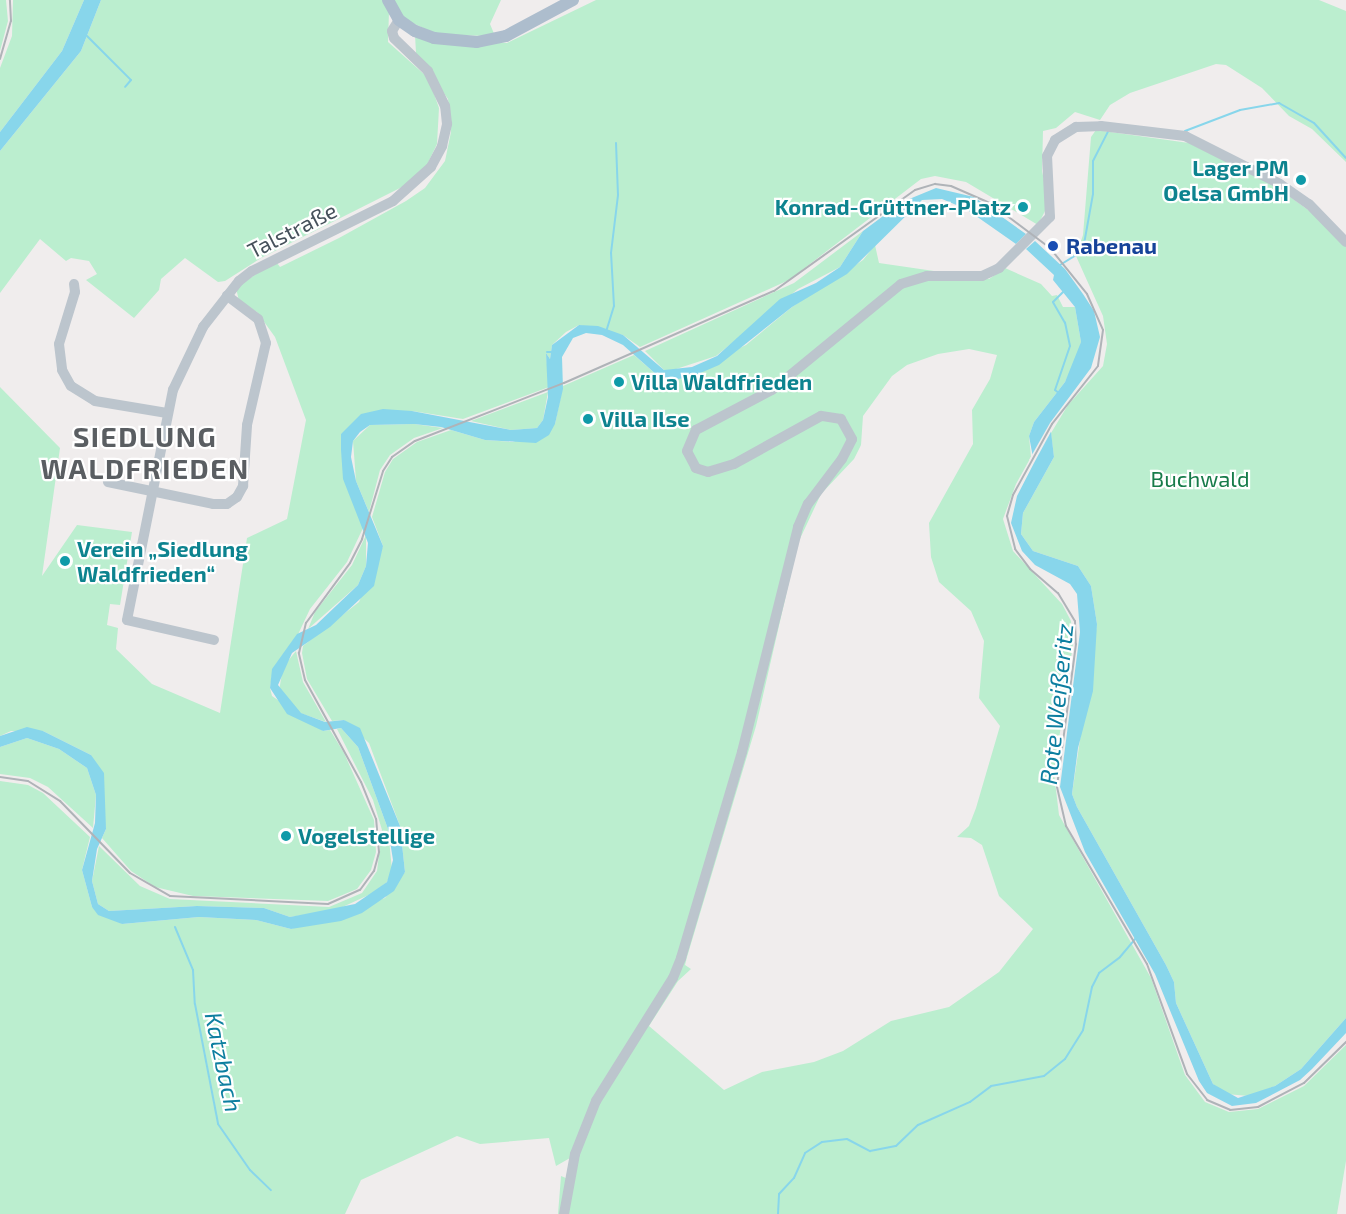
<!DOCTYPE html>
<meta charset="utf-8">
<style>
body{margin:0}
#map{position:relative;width:1346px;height:1214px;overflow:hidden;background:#f0eded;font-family:"Exo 2",sans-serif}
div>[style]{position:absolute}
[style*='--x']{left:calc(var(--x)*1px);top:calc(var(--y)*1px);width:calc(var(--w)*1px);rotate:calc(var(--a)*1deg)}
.green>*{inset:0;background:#bbeecf}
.water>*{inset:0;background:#88d6eb}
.pier>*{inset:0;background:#f0eded}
.stream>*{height:2px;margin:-1px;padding:0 1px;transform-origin:1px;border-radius:1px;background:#88d6eb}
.minor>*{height:10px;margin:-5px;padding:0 5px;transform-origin:5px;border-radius:5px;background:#bcc5cd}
.major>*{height:12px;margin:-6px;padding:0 6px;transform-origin:6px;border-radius:6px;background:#adbdcd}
.rail>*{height:2px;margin:-1px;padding:0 1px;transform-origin:1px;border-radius:1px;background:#afb3b8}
.dots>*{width:16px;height:16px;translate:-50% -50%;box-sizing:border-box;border:3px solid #fff;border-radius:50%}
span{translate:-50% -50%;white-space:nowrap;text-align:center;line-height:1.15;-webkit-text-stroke:4.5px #fff;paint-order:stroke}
.culture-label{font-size:22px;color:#0d838f;font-weight:700}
.right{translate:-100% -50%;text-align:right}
.left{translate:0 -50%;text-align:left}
.street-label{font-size:22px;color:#46515b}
.transit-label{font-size:22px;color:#164399;font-weight:700}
.park-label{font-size:22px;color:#177b4a}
.water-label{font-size:24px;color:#0d7fa0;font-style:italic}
.district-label{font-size:28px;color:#5a5e62;font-weight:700;letter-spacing:1.5px}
</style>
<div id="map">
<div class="green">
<i style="clip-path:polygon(0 0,6px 0,8px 21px,0 51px)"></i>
<i style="clip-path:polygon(13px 0,84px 0,62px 51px,0 132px,0 68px,12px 36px)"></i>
<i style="clip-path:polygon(101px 0,384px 0,389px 12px,388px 42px,425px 75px,433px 91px,439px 108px,437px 144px,425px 169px,402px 187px,261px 258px,225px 281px,218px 282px,185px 258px,161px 279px,159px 290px,134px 318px,86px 280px,97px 274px,89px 261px,71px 258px,66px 261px,40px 239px,0 293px,0 151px,81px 51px)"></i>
<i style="clip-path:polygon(391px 0,501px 0,490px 24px,495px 36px,438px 35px,404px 19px)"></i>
<i style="clip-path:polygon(596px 0,1319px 0,1346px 11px,1346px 162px,1312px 129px,1289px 116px,1262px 88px,1226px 65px,1216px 64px,1130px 93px,1110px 105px,1100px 120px,1075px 112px,1056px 128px,1043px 131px,1042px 171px,1049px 203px,1038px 225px,966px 182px,935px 176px,921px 179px,789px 280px,640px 347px,623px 335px,579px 325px,566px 332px,552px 345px,550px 359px,546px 353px,549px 387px,463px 419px,412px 411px,341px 434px,363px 528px,347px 562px,310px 609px,293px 645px,273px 669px,270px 688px,272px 696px,323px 731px,330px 730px,344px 753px,374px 820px,376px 852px,371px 870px,357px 889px,328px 901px,193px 896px,155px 887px,131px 871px,102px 838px,106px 829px,91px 755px,43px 731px,11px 731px,0 736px,0 387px,60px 448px,42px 576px,77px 525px,132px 532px,120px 605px,110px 604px,107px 625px,118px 628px,116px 649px,152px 684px,220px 713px,247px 538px,287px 519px,306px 420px,275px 337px,257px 312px,239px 301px,236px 288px,259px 272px,277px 263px,280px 267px,339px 238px,406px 201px,425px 188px,445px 161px,451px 132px,448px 99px,416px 53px,415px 35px,507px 43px)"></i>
<i style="clip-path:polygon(1096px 130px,1189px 143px,1275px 186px,1318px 217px,1346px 247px,1346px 1018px,1301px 1069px,1275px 1086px,1249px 1096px,1226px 1094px,1213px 1084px,1176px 1003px,1174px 982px,1166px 965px,1077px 807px,1072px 794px,1097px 624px,1091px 586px,1078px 566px,1033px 551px,1021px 534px,1023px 513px,1054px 457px,1051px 433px,1068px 405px,1103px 366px,1107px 344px,1103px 316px,1076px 256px,1083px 235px,1091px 137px)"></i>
<i style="clip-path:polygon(863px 231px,840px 267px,798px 289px,716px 356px,670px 371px,664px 370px,645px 351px,794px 283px)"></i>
<i style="clip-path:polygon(evenodd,875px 245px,879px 263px,989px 279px,1005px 268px,1041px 284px,1052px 296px,1057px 295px,1063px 307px,1075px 307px,1081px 342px,1078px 356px,1065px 382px,1034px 422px,1029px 436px,1031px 457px,1016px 484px,1003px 519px,1013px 551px,1062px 604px,1071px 621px,1073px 644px,1054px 773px,1059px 815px,1151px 978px,1185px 1075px,1205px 1102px,1229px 1112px,1258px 1109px,1304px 1086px,1346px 1045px,1346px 1161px,1337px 1214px,558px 1214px,561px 1176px,566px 1178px,570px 1158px,556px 1166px,549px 1138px,480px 1144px,457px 1136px,361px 1180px,345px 1214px,0 1214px,0 781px,28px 785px,43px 793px,90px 837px,82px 870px,92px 907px,122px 924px,199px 917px,256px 920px,291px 929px,385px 898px,405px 872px,400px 826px,369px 743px,344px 720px,332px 721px,307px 679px,302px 653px,303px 646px,359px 602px,383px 546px,372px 517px,385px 472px,393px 459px,417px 442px,451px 430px,485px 440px,513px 442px,555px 424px,563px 386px,634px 355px,658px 376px,671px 380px,746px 345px,792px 307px,863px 260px,875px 245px,969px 349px,997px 355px,990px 379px,972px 410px,973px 444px,929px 523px,931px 557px,939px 582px,971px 611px,984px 641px,979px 698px,1000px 726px,976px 808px,969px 826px,957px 837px,971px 838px,982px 845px,999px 896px,1033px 929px,999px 972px,949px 1007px,891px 1021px,843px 1051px,814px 1062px,762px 1072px,724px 1090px,649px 1026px,678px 981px,691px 969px,685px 965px,687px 957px,756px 726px,798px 543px,821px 494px,854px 459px,861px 445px,863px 416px,892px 376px,907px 365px,938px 354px,969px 349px)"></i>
<i style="clip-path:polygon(548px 392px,543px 420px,537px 428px,511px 430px,471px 421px)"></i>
<i style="clip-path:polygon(414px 424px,443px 428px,414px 438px,390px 455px,380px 470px,369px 512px,356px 481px,353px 441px,370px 425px)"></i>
<i style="clip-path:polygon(366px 535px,366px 566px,358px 585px,308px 629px,315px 612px,352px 565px)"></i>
<i style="clip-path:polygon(296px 651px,303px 682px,326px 722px,300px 713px,279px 691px,283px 667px)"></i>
<i style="clip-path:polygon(341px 728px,358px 747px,388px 829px,392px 870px,387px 882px,373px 893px,336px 910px,290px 917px,264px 908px,197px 906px,109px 911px,98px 904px,92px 881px,99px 846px,140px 886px,170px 899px,329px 907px,362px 893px,377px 871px,382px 830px,373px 800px,337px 729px)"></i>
<i style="clip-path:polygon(27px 738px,59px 749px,87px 768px,96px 795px,93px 828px,48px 787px,30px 778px,0 774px,0 747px)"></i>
</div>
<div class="water">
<i style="clip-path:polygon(84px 0,101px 0,81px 51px,0 151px,0 132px,62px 51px)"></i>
<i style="clip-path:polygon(936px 188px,974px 197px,1026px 234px,1016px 244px,966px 209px,942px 199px,922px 200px,847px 274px,792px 307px,719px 365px,691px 377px,671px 380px,658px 376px,623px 345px,602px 335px,586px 333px,573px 338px,562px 357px,563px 389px,555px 424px,549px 435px,536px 443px,485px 440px,441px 427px,414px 424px,370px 425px,360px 432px,353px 441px,351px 457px,356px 481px,383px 546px,374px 586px,330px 627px,292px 653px,278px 685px,301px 713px,325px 722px,344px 720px,360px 728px,400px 826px,405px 872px,394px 891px,362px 913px,341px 921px,291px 929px,256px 920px,199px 917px,122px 924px,98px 915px,92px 907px,82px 870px,95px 823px,96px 795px,87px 768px,59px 749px,27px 738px,0 747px,0 736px,27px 727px,43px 731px,91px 755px,104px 773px,106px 829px,97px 849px,92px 881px,98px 904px,109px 911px,197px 906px,264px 908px,290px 917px,355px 904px,387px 882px,393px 860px,388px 829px,358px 747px,341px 728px,323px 731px,287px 714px,270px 688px,272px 669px,297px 634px,316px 625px,358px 585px,366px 566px,368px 543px,343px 479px,341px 450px,341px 434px,361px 414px,383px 409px,412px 411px,511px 430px,537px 428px,543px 420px,548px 397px,546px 353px,550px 359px,552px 345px,579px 325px,598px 326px,623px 335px,664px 370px,692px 367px,717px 356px,780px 299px,816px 283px,840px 267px,863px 231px,902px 202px)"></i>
<i style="clip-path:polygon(1035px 241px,1065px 269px,1083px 294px,1094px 311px,1100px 337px,1091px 368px,1050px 423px,1054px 457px,1023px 513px,1021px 534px,1033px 551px,1078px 566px,1091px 586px,1097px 624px,1093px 691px,1078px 748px,1072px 794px,1077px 807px,1166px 965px,1174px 982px,1176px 1003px,1213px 1084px,1238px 1098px,1275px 1086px,1301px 1069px,1346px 1018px,1346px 1033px,1312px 1069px,1300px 1080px,1256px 1103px,1232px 1106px,1207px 1093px,1199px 1081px,1155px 974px,1085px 852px,1060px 787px,1080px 632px,1077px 594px,1070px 584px,1035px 565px,1022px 551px,1011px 523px,1017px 496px,1034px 463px,1029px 436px,1034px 422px,1065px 382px,1081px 342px,1075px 307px,1053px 280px,1054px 275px,1026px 249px)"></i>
</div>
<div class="pier">
<i style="clip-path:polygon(1050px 423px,1053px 428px,1034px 463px,1029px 460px)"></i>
</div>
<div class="stream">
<i style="--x:87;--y:36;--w:62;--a:45"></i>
<i style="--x:131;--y:80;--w:9;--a:131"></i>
<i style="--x:1185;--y:131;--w:59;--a:-20.9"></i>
<i style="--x:1240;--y:110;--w:40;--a:-10"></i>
<i style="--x:1279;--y:103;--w:40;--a:29.7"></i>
<i style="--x:1314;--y:123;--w:47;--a:47.6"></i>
<i style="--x:1060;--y:265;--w:22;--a:-32"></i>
<i style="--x:1079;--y:253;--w:10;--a:-61"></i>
<i style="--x:1084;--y:244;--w:51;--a:-79.8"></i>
<i style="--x:1093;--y:194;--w:33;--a:-90"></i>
<i style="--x:1093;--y:161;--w:33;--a:-63"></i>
<i style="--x:606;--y:332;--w:27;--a:-73"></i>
<i style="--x:614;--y:306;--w:53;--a:-93.2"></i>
<i style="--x:611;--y:253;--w:58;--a:-83.1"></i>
<i style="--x:618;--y:195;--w:52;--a:-92.2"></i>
<i style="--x:547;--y:352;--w:6;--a:0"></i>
<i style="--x:1060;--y:394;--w:6;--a:-141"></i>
<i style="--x:1055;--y:390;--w:46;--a:-71.2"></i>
<i style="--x:1070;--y:346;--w:24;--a:-102"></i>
<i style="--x:1065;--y:323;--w:24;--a:-120"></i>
<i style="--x:1053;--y:302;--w:16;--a:-45"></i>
<i style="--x:175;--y:927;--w:47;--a:67.3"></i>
<i style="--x:193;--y:970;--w:34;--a:87"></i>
<i style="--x:195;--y:1004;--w:122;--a:79.1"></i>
<i style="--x:218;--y:1124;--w:56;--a:55.2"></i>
<i style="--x:250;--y:1170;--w:29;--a:44"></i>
<i style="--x:778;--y:1214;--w:20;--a:-87"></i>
<i style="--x:779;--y:1194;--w:22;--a:-47"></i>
<i style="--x:794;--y:1178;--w:27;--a:-66"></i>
<i style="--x:805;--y:1153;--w:20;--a:-33"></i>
<i style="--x:822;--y:1142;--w:25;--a:-7"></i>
<i style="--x:847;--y:1139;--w:26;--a:28"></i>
<i style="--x:870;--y:1151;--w:26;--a:-11"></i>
<i style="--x:896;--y:1146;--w:30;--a:-44"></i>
<i style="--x:918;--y:1125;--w:57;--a:-23.9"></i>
<i style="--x:970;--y:1102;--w:26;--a:-37"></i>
<i style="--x:991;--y:1086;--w:54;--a:-10.7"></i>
<i style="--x:1044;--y:1076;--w:27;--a:-39"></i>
<i style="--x:1065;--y:1059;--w:34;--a:-58"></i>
<i style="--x:1083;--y:1030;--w:44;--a:-78.2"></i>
<i style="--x:1092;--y:987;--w:16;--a:-63"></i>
<i style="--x:1099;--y:973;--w:26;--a:-37"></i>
<i style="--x:1120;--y:957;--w:26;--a:-50"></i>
</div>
<div class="minor">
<i style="--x:74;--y:284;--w:8;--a:83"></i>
<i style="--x:75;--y:292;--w:54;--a:107.1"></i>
<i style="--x:59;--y:344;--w:26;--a:83"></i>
<i style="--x:62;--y:370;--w:18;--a:61"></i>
<i style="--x:71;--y:386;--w:28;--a:32"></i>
<i style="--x:95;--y:401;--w:73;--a:9.5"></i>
<i style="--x:108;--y:482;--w:107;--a:11.8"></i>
<i style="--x:213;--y:504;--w:14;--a:0"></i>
<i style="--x:227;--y:504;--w:12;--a:-35"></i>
<i style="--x:237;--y:497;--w:13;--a:-61"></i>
<i style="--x:243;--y:486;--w:61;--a:-86.2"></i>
<i style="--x:247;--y:425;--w:84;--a:-77"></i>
<i style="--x:266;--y:343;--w:25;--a:-108"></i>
<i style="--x:258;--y:319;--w:39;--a:-143"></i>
<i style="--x:214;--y:640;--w:89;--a:-167.1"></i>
<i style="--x:127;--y:620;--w:235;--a:-78.7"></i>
<i style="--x:173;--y:390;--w:70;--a:-64.5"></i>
<i style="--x:203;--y:327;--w:58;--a:-52"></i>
<i style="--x:239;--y:281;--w:16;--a:-38"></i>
<i style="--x:252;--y:271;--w:157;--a:-26.4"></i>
<i style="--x:393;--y:201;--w:51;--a:-41.8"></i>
<i style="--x:431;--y:167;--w:24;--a:-62"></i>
<i style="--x:442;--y:146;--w:23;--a:-77"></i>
<i style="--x:447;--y:124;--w:18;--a:-96"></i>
<i style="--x:445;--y:106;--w:39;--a:-116"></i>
<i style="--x:428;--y:71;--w:47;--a:-135.9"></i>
<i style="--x:394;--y:38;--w:7;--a:-106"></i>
<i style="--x:392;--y:31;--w:13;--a:-58"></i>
<i style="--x:564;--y:1214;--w:61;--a:-79.6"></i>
<i style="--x:575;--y:1154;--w:57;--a:-68.4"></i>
<i style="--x:596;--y:1101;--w:145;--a:-58"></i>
<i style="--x:673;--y:978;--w:22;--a:-68"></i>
<i style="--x:681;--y:958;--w:215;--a:-73.5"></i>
<i style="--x:742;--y:752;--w:232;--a:-76"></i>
<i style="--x:798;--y:527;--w:25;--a:-67"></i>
<i style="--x:808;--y:504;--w:56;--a:-52.9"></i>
<i style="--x:842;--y:459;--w:22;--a:-63"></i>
<i style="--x:852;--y:439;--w:23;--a:-119"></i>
<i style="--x:841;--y:419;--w:20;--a:-171"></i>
<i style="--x:821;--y:416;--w:99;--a:151.1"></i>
<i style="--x:734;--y:464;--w:27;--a:163"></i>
<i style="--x:708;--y:472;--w:13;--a:-162"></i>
<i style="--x:696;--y:468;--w:19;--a:-118"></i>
<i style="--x:687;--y:451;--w:23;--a:-67"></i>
<i style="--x:696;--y:430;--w:86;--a:-27.8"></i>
<i style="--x:772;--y:390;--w:167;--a:-39.4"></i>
<i style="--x:901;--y:284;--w:27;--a:-17"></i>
<i style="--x:927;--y:276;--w:55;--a:0"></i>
<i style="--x:982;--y:276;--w:19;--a:-25"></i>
<i style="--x:999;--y:268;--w:72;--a:-45"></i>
<i style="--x:1050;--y:217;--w:61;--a:-92.8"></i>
<i style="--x:1047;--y:156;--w:18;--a:-63"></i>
<i style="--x:1055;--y:140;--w:25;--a:-32"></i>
<i style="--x:1076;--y:127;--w:25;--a:-2"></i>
<i style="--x:1101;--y:126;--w:85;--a:6.8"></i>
<i style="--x:1185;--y:136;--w:106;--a:26.8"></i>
<i style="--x:1280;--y:184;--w:35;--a:35"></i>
<i style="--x:1309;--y:204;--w:53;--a:45.8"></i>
</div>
<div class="major">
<i style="--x:388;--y:0;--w:23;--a:61"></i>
<i style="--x:399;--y:20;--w:19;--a:35"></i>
<i style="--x:415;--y:31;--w:20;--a:20"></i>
<i style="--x:434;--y:38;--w:43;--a:5.3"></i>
<i style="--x:477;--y:42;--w:30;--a:-12"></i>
<i style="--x:506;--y:36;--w:76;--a:-28.2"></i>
</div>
<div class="rail">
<i style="--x:0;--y:59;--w:40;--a:-74"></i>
<i style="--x:11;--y:21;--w:21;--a:-93"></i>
<i style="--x:0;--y:777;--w:28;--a:8"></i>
<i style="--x:28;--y:781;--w:38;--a:32"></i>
<i style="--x:60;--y:801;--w:100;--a:45.8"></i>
<i style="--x:130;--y:873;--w:46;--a:29.9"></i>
<i style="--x:170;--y:896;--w:158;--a:2.9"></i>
<i style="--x:328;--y:904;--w:35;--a:-24"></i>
<i style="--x:360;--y:890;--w:24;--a:-54"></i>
<i style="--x:374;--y:871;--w:20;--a:-75"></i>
<i style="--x:379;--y:852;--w:33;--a:-95"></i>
<i style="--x:376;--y:819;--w:40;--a:-112"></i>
<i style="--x:361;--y:782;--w:116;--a:-118.8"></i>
<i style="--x:305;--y:680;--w:28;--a:-103"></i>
<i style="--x:299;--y:653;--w:31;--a:-77"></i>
<i style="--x:306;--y:623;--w:74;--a:-53.7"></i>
<i style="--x:350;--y:563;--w:27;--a:-63"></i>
<i style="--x:362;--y:539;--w:71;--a:-72.8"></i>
<i style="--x:383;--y:471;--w:17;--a:-57"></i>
<i style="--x:392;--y:457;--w:28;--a:-35"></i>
<i style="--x:415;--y:441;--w:160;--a:-21.3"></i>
<i style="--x:564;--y:383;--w:229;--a:-23.7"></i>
<i style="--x:774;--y:291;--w:173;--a:-35.6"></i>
<i style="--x:915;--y:190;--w:21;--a:-17"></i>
<i style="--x:935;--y:184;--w:16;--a:7"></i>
<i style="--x:951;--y:186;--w:43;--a:23.6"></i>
<i style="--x:990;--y:203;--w:75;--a:36.9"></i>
<i style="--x:1050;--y:248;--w:59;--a:51.2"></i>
<i style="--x:1087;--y:294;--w:39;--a:66"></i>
<i style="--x:1103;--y:330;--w:36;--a:98"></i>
<i style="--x:1098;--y:366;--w:74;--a:128.4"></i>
<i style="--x:1052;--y:424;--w:81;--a:118.8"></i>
<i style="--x:1013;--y:495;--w:22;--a:106"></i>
<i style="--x:1007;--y:516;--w:34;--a:76"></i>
<i style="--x:1015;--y:549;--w:25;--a:53"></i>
<i style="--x:1030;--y:569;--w:37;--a:41"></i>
<i style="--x:1058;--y:593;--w:33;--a:59"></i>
<i style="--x:1075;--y:621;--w:23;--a:88"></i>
<i style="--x:1076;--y:644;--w:144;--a:97.6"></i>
<i style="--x:1057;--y:787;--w:40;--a:77"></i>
<i style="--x:1066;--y:826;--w:160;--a:59.6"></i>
<i style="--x:1147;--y:964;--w:117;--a:70"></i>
<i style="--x:1187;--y:1074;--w:33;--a:52"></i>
<i style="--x:1207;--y:1100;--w:25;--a:23"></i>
<i style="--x:1230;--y:1110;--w:28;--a:-6"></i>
<i style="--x:1258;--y:1107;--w:52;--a:-27.6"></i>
<i style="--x:1304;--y:1083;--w:59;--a:-44.3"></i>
</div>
<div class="dots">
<i style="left:1301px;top:180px;background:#0f9aa8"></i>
<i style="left:1023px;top:207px;background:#0f9aa8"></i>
<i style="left:1053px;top:246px;background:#1a4fb4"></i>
<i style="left:619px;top:382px;background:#0f9aa8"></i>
<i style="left:588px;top:419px;background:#0f9aa8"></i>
<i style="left:65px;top:561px;background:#0f9aa8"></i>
<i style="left:286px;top:836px;background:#0f9aa8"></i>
</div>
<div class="culture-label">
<span class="right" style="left:1289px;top:180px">Lager PM<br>Oelsa GmbH</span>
<span class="right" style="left:1011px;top:207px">Konrad-Grüttner-Platz</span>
<span class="left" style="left:631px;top:382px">Villa Waldfrieden</span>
<span class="left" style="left:600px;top:419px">Villa Ilse</span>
<span class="left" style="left:77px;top:561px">Verein „Siedlung<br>Waldfrieden“</span>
<span class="left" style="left:298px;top:836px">Vogelstellige</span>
</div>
<div class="street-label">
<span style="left:292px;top:230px;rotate:-27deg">Talstraße</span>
</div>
<div class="transit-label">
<span class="left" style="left:1066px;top:246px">Rabenau</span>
</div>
<div class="park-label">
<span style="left:1200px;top:479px">Buchwald</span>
</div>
<div class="water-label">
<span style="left:1056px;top:704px;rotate:-84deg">Rote Weißeritz</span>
<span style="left:224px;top:1062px;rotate:78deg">Katzbach</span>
</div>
<div class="district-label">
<span style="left:145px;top:452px">SIEDLUNG<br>WALDFRIEDEN</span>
</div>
</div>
